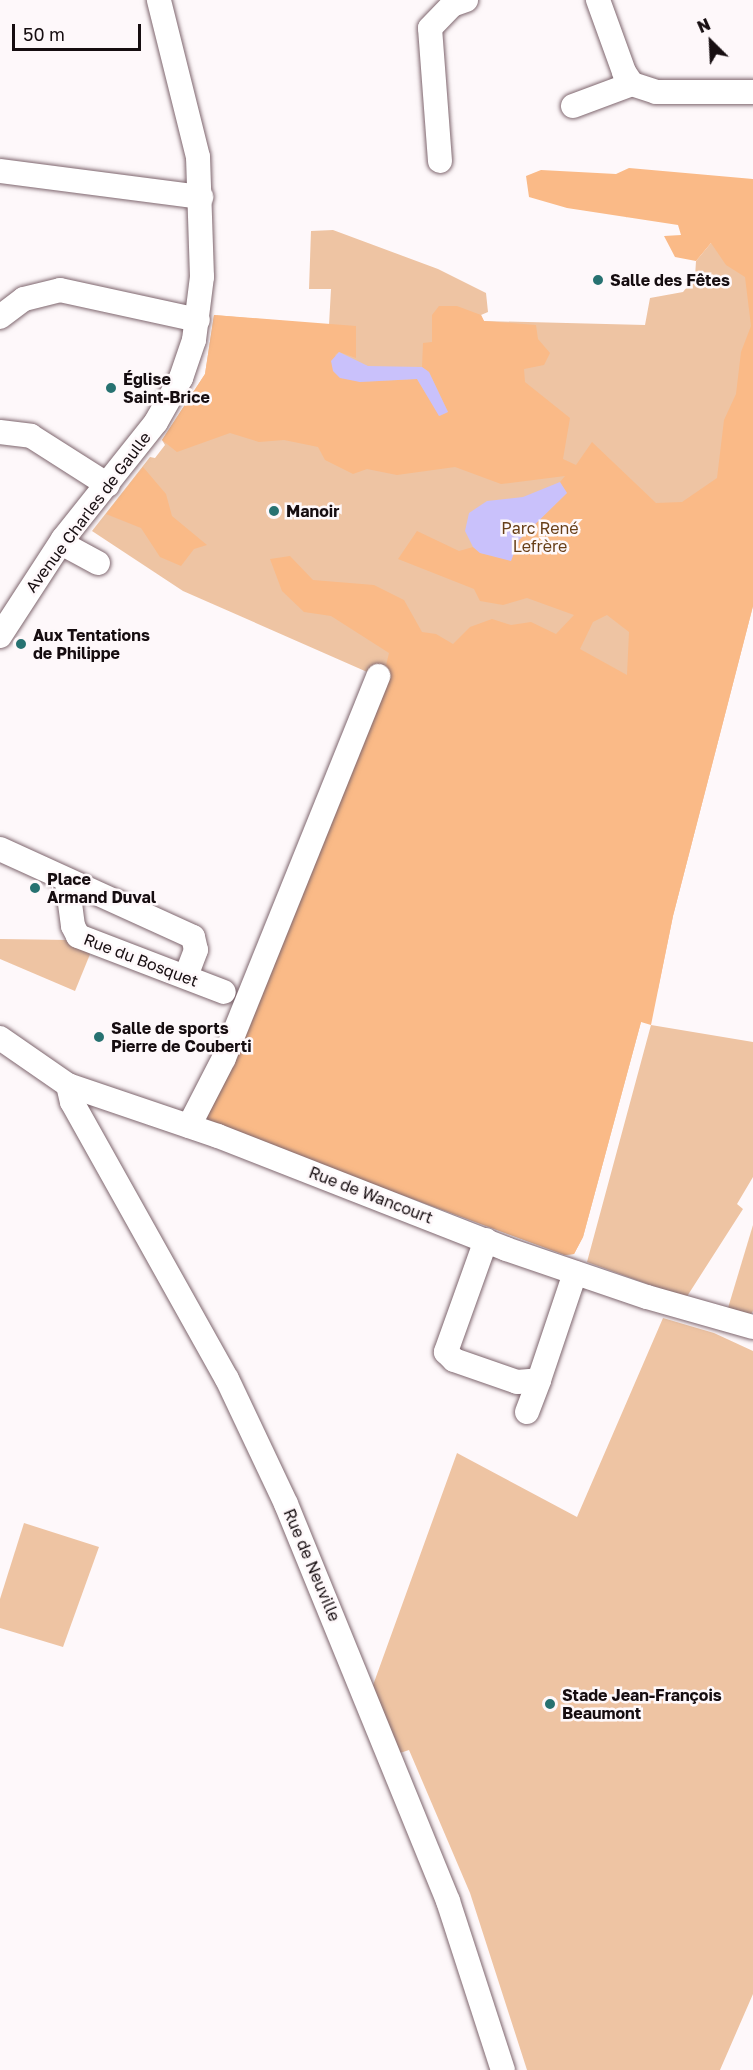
<!DOCTYPE html>
<meta charset="utf-8">
<style>
body{margin:0}
#map{position:relative;width:753px;height:2070px;overflow:hidden;background:#fef8fa;font-family:"Golos Text",sans-serif}
div>[style]{position:absolute}
[style*='--x']{left:calc(var(--x)*1px);top:calc(var(--y)*1px);width:calc(var(--w)*1px);rotate:calc(var(--a)*1deg)}
.green>*{inset:0;background:#eec4a3}
.forest>*{inset:0;background:#faba87}
.water>*{inset:0;background:#c9c1fb}
.roads{filter:drop-shadow(0 0 2px #7e666e) drop-shadow(0 0 2px #7e666e)}
.minor>*{height:24px;margin:-12px;padding:0 12px;transform-origin:12px;border-radius:12px;background:#fff}
.dots>*{width:16px;height:16px;translate:-50% -50%;box-sizing:border-box;border:3px solid #fef8fa;border-radius:50%}
span{translate:-50% -50%;white-space:nowrap;text-align:center;line-height:1.15;-webkit-text-stroke:5px #fef8fa;paint-order:stroke}
.poi-label{font-size:16px;color:#160d10;font-weight:700}
.left{translate:0 -50%;text-align:left}
.street-label{font-size:16px;color:#160d10}
.park-label{font-size:16px;color:#673e17}
.north{position:absolute;left:681px;top:12px;width:60px;height:60px;-webkit-text-stroke:4px #fef8fa;paint-order:stroke;rotate:336deg;font-size:16px;font-weight:700;line-height:24px;text-align:center;color:#160d10}
.north::after{content:'';display:block;margin:auto;width:21px;height:27px;background:#160d10;clip-path:polygon(50% 0,100% 100%,50% 72%,0 100%)}
.scale{position:absolute;left:12px;top:24px;width:129px;height:27px;box-sizing:border-box;border:3px solid #160d10;border-top:0;padding-left:8px;font-size:18px;line-height:21px;white-space:nowrap;color:#160d10;-webkit-text-stroke:4px #fef8fa;paint-order:stroke}
</style>
<div id="map">
<div class="green">
<i style="clip-path:polygon(753px 226px,753px 606px,673px 916px,658px 989px,646px 1021px,641px 1022px,583px 1237px,574px 1254px,565px 1255px,199px 1120px,374px 675px,183px 591px,92px 531px,150px 457px,155px 458px,165px 445px,162px 440px,205px 374px,214px 315px,329px 325px,331px 289px,309px 289px,311px 231px,333px 230px,438px 269px,486px 293px,488px 312px,481px 315px,484px 321px,645px 325px,650px 298px,683px 292px,695px 277px,696px 261px,711px 243px)"></i>
<i style="clip-path:polygon(0 939px,70px 940px,95px 942px,75px 991px,0 959px)"></i>
<i style="clip-path:polygon(651px 1025px,753px 1042px,753px 1177px,737px 1204px,743px 1209px,686px 1298px,587px 1262px)"></i>
<i style="clip-path:polygon(753px 1225px,753px 1311px,751px 1314px,728px 1308px)"></i>
<i style="clip-path:polygon(663px 1318px,714px 1333px,753px 1351px,753px 1994px,720px 2070px,527px 2070px,470px 1893px,409px 1750px,400px 1753px,372px 1688px,457px 1453px,577px 1517px)"></i>
<i style="clip-path:polygon(24px 1523px,99px 1547px,63px 1647px,0 1628px,0 1599px)"></i>
</div>
<div class="forest">
<i style="clip-path:polygon(evenodd,629px 168px,753px 179px,753px 606px,673px 916px,651px 1025px,641px 1022px,583px 1237px,574px 1254px,565px 1255px,199px 1120px,383px 678px,389px 653px,331px 616px,304px 612px,282px 591px,270px 559px,290px 556px,313px 580px,374px 585px,404px 600px,422px 632px,436px 634px,453px 644px,470px 627px,492px 619px,511px 625px,531px 622px,556px 634px,574px 615px,527px 598px,503px 605px,480px 601px,474px 589px,398px 559px,417px 531px,459px 551px,473px 547px,480px 553px,511px 560px,519px 540px,567px 493px,560px 482px,565px 476px,501px 484px,455px 467px,397px 475px,367px 469px,353px 474px,325px 460px,318px 447px,284px 440px,259px 442px,230px 433px,177px 452px,162px 440px,205px 374px,214px 315px,356px 326px,356px 358px,339px 352px,335px 355px,359px 382px,417px 379px,440px 416px,448px 412px,429px 372px,422px 367px,423px 343px,432px 342px,432px 315px,439px 306px,457px 306px,481px 315px,484px 321px,536px 325px,538px 339px,550px 353px,544px 365px,524px 369px,525px 382px,570px 418px,563px 459px,576px 465px,592px 442px,656px 503px,682px 502px,717px 478px,724px 420px,736px 394px,741px 352px,751px 326px,745px 277px,726px 265px,711px 243px,696px 261px,675px 257px,664px 236px,681px 235px,678px 225px,567px 208px,529px 197px,526px 176px,541px 170px,616px 174px,629px 168px,607px 615px,629px 632px,627px 675px,580px 649px,593px 622px,607px 615px)"></i>
<i style="clip-path:polygon(143px 467px,166px 494px,172px 516px,207px 545px,194px 549px,181px 566px,160px 557px,141px 528px,106px 514px)"></i>
</div>
<div class="water">
<i style="clip-path:polygon(339px 352px,368px 366px,422px 367px,429px 372px,448px 412px,439px 416px,417px 379px,360px 382px,340px 378px,333px 371px,331px 361px)"></i>
<i style="clip-path:polygon(560px 482px,567px 493px,519px 540px,511px 561px,480px 553px,473px 547px,465px 531px,469px 513px,487px 501px,523px 497px)"></i>
</div>
<div class="roads">
<div class="minor">
<i style="--x:598;--y:0;--w:77;--a:70.1"></i>
<i style="--x:624;--y:72;--w:14;--a:56"></i>
<i style="--x:632;--y:84;--w:25;--a:18"></i>
<i style="--x:656;--y:92;--w:97;--a:0"></i>
<i style="--x:573;--y:106;--w:63;--a:-20.4"></i>
<i style="--x:440;--y:161;--w:133;--a:-94.3"></i>
<i style="--x:430;--y:28;--w:32;--a:-46"></i>
<i style="--x:452;--y:5;--w:15;--a:-20"></i>
<i style="--x:0;--y:171;--w:203;--a:7.4"></i>
<i style="--x:0;--y:317;--w:30;--a:-37"></i>
<i style="--x:24;--y:299;--w:37;--a:-14"></i>
<i style="--x:60;--y:290;--w:141;--a:12.3"></i>
<i style="--x:0;--y:432;--w:31;--a:7"></i>
<i style="--x:31;--y:436;--w:91;--a:32.5"></i>
<i style="--x:61;--y:543;--w:42;--a:28.4"></i>
<i style="--x:0;--y:636;--w:116;--a:-57"></i>
<i style="--x:63;--y:539;--w:149;--a:-51.5"></i>
<i style="--x:156;--y:422;--w:51;--a:-60.4"></i>
<i style="--x:181;--y:378;--w:40;--a:-71.1"></i>
<i style="--x:194;--y:340;--w:64;--a:-82.8"></i>
<i style="--x:202;--y:277;--w:120;--a:-91.9"></i>
<i style="--x:198;--y:157;--w:162;--a:-104"></i>
<i style="--x:0;--y:849;--w:212;--a:24.5"></i>
<i style="--x:193;--y:937;--w:13;--a:77"></i>
<i style="--x:196;--y:950;--w:28;--a:111"></i>
<i style="--x:67;--y:881;--w:45;--a:82.4"></i>
<i style="--x:73;--y:926;--w:11;--a:63"></i>
<i style="--x:78;--y:936;--w:156;--a:21"></i>
<i style="--x:0;--y:1038;--w:83;--a:34.7"></i>
<i style="--x:68;--y:1085;--w:158;--a:18.8"></i>
<i style="--x:218;--y:1136;--w:309;--a:21.4"></i>
<i style="--x:506;--y:1249;--w:149;--a:18.8"></i>
<i style="--x:647;--y:1297;--w:110;--a:15.8"></i>
<i style="--x:68;--y:1085;--w:17;--a:77"></i>
<i style="--x:72;--y:1102;--w:317;--a:60.8"></i>
<i style="--x:227;--y:1379;--w:138;--a:64.7"></i>
<i style="--x:286;--y:1504;--w:429;--a:67.8"></i>
<i style="--x:448;--y:1901;--w:178;--a:72"></i>
<i style="--x:189;--y:1126;--w:76;--a:-62.8"></i>
<i style="--x:224;--y:1058;--w:412;--a:-68"></i>
<i style="--x:486;--y:1240;--w:119;--a:109.7"></i>
<i style="--x:446;--y:1352;--w:11;--a:45"></i>
<i style="--x:454;--y:1360;--w:67;--a:19.2"></i>
<i style="--x:517;--y:1382;--w:22;--a:-5"></i>
<i style="--x:539;--y:1380;--w:113;--a:-71.4"></i>
<i style="--x:527;--y:1412;--w:34;--a:-69"></i>
</div>
</div>
<div class="dots">
<i style="left:598px;top:280px;background:#277271"></i>
<i style="left:111px;top:388px;background:#277271"></i>
<i style="left:274px;top:511px;background:#277271"></i>
<i style="left:21px;top:644px;background:#277271"></i>
<i style="left:35px;top:888px;background:#277271"></i>
<i style="left:99px;top:1037px;background:#277271"></i>
<i style="left:550px;top:1704px;background:#277271"></i>
</div>
<div class="poi-label">
<span class="left" style="left:610px;top:280px">Salle des Fêtes</span>
<span class="left" style="left:123px;top:388px">Église<br>Saint-Brice</span>
<span class="left" style="left:286px;top:511px">Manoir</span>
<span class="left" style="left:33px;top:644px">Aux Tentations<br>de Philippe</span>
<span class="left" style="left:47px;top:888px">Place<br>Armand Duval</span>
<span class="left" style="left:111px;top:1037px">Salle de sports<br>Pierre de Couberti</span>
<span class="left" style="left:562px;top:1704px">Stade Jean-François<br>Beaumont</span>
</div>
<div class="street-label">
<span style="left:88px;top:512px;rotate:-53deg">Avenue Charles de Gaulle</span>
<span style="left:141px;top:960px;rotate:21deg">Rue du Bosquet</span>
<span style="left:371px;top:1195px;rotate:21deg">Rue de Wancourt</span>
<span style="left:312px;top:1565px;rotate:67deg">Rue de Neuville</span>
</div>
<div class="park-label">
<span style="left:540px;top:537px">Parc René<br>Lefrère</span>
</div>
<div class="north">N</div>
<div class="scale">50 m</div>
</div>
